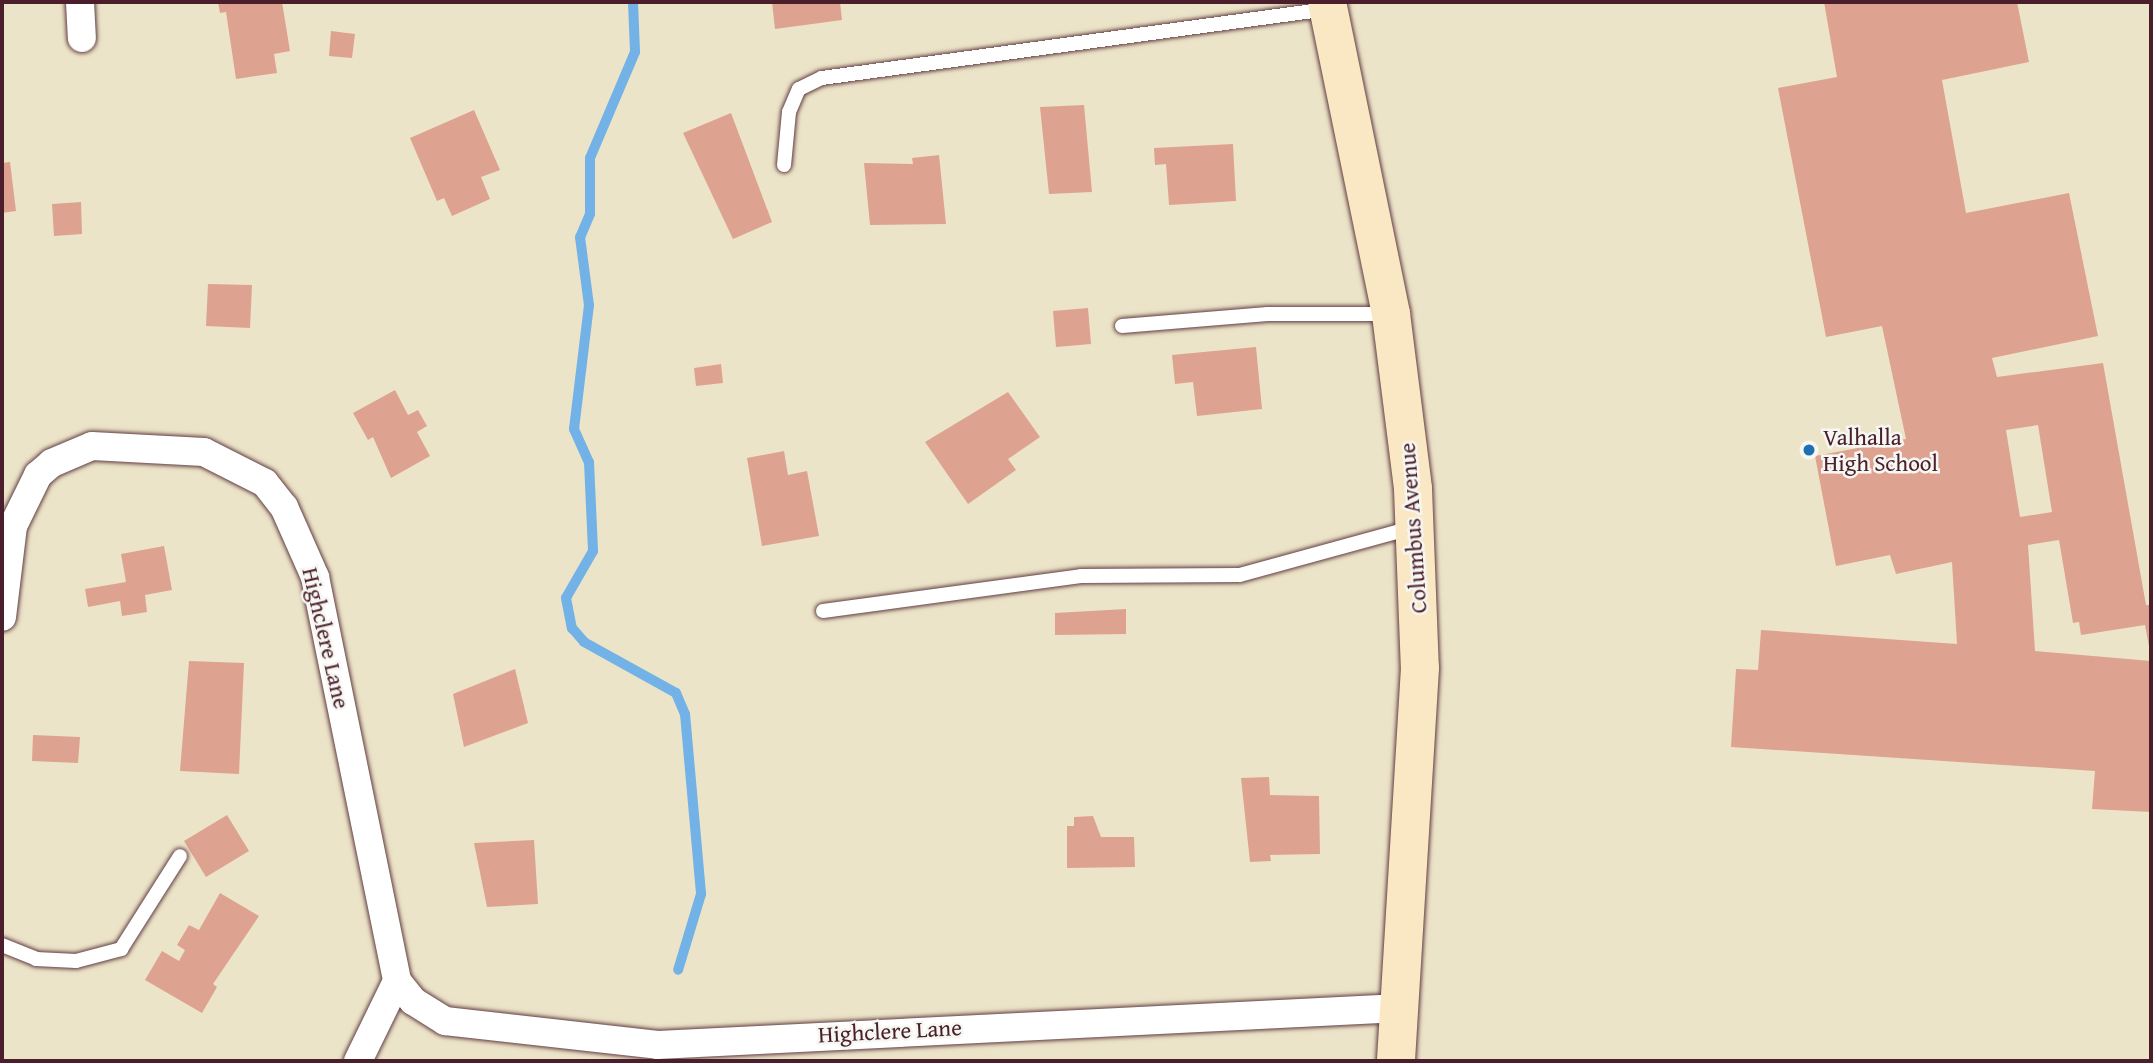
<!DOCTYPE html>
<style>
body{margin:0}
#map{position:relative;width:2153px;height:1063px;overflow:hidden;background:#ece4c8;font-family:"Gentium Book Plus",serif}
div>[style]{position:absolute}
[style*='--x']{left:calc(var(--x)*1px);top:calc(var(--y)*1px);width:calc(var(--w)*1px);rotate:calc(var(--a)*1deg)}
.stream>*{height:10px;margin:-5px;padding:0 5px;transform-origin:5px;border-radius:5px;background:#72b2e6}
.building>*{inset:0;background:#dea291}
.roads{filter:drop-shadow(0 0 2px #623d43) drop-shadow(0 0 2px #623d43)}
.lane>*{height:14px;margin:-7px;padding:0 7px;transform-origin:7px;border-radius:7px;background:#fff}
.street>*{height:28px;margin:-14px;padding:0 14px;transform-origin:14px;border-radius:14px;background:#fff}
.secondary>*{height:38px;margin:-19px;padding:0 19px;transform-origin:19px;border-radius:19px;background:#fae7c3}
.dots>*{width:19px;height:19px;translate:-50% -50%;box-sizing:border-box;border:4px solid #f6f6f2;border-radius:50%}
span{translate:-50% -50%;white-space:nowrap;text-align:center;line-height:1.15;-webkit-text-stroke:5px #f6f6f2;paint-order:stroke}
.poi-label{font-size:23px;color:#4a1f2b}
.left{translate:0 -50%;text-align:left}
.street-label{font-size:23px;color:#4a1f2b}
.frame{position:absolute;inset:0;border:4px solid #4a1f2b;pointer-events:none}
</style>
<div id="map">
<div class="stream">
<i style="--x:633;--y:2;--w:50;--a:87.7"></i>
<i style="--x:635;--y:52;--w:115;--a:113"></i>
<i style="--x:590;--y:158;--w:56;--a:90"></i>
<i style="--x:590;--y:214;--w:25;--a:113"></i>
<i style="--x:580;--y:237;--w:69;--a:82.5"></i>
<i style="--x:589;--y:305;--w:125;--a:96.9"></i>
<i style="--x:574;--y:429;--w:36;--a:66"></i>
<i style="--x:589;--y:462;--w:89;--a:87.4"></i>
<i style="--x:593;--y:551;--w:54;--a:119.9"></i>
<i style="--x:566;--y:598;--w:31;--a:79"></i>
<i style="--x:572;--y:628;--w:18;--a:49"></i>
<i style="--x:584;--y:642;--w:105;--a:29"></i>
<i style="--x:676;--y:693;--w:23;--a:67"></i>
<i style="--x:685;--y:714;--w:181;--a:84.9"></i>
<i style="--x:701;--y:894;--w:79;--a:106.8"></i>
</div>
<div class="building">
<i style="clip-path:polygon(218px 2px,282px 2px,290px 51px,274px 54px,277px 73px,236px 79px,226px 12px,220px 13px)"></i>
<i style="clip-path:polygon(772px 2px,840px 2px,842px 20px,775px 29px)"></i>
<i style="clip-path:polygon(evenodd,1824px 2px,2017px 2px,2029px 62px,1942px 80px,1966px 213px,2069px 193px,2098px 336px,1992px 358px,1997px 377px,2103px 363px,2146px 605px,2151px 605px,2151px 657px,2145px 625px,2081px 635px,2079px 622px,2073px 623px,2059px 540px,2028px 545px,2035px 651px,2151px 661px,2151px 812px,2092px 809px,2095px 771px,1731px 747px,1736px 669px,1758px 670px,1761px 630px,1957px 644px,1952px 562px,1896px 574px,1890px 555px,1836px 566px,1815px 456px,1906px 439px,1882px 326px,1826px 337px,1778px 88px,1837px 77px,1824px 2px,2038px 425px,2052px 512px,2020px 517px,2006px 430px,2038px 425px)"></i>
<i style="clip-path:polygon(331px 31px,355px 34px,352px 58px,329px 56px)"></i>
<i style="clip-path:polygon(1084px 105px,1092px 192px,1049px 194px,1040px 107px)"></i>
<i style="clip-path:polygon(474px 110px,500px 170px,481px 177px,490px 199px,452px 216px,444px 198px,437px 201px,410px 138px)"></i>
<i style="clip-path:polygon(731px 113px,772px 222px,733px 239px,683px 133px)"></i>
<i style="clip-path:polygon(1233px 144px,1236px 201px,1169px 205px,1166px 164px,1155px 165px,1154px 148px)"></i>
<i style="clip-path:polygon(939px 155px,946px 224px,870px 225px,864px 163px,913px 164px,912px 158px)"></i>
<i style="clip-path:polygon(10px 162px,16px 211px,2px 213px,2px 163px)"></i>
<i style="clip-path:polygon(81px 202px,82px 234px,54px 236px,52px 204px)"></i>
<i style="clip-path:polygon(208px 284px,252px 285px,250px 328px,206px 326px)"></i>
<i style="clip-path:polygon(1088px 308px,1091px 344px,1056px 347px,1053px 311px)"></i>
<i style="clip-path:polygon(1256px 347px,1262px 409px,1197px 416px,1193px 382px,1175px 384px,1172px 355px)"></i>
<i style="clip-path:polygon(721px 364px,723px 383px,696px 386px,694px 368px)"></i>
<i style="clip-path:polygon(395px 390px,408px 415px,418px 410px,427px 426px,417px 432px,430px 456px,391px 478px,373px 437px,368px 440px,353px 413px)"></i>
<i style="clip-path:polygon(1008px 392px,1040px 437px,1008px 459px,1016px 470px,968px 504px,925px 442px)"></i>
<i style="clip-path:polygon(784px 451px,788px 475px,807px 471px,819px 536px,762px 546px,747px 458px)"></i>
<i style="clip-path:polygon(164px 546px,172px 590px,145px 595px,147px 612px,122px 616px,120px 601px,88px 607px,85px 589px,126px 582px,121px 554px)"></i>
<i style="clip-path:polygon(1126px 609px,1126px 634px,1055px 635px,1055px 613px)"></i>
<i style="clip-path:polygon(189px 661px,244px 663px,239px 774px,180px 771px)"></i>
<i style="clip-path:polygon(515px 669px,528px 723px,464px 747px,453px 694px)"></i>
<i style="clip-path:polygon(33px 735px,80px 737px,78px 763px,32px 761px)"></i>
<i style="clip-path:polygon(1269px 777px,1270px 795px,1319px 796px,1320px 854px,1270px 855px,1271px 861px,1250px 862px,1241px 778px)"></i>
<i style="clip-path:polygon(227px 815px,249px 851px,206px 877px,184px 841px)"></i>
<i style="clip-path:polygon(1093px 816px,1101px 837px,1134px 837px,1135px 867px,1067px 868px,1067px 826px,1074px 826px,1074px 817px)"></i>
<i style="clip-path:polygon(534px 840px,538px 904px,487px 907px,474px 843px)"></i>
<i style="clip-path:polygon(220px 893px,259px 916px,213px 984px,217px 987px,202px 1013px,145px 980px,162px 951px,179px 961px,185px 950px,177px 945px,189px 925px,199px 930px)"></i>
</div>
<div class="roads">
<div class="lane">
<i style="--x:784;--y:165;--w:53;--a:-84.6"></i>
<i style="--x:789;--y:112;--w:25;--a:-67"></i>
<i style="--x:799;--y:89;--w:25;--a:-26"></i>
<i style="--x:822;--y:78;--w:511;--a:-7.77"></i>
<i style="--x:1122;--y:326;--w:146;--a:-4.7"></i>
<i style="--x:1268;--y:314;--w:122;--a:0"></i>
<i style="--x:823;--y:611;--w:260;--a:-7.7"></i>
<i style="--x:1081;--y:576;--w:159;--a:-0.4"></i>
<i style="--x:1240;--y:575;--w:177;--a:-15.4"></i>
<i style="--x:2;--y:945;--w:37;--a:22"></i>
<i style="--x:36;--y:959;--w:40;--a:2.9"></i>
<i style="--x:76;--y:961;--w:47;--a:-14.9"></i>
<i style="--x:121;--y:949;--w:110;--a:-57.6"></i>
</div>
<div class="street">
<i style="--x:80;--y:2;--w:36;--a:87"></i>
<i style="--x:2;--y:617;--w:92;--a:-83.1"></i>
<i style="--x:13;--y:526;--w:57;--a:-63.9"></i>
<i style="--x:38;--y:475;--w:18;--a:-41"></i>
<i style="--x:52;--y:463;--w:43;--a:-23"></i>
<i style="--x:92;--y:446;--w:112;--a:3.1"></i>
<i style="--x:204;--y:452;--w:68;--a:26.9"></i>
<i style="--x:265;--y:483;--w:31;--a:52"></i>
<i style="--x:284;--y:507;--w:77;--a:66.1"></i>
<i style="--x:315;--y:577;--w:412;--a:78.5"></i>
<i style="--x:397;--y:981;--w:26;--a:51"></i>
<i style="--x:413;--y:1001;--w:38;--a:32"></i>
<i style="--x:445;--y:1021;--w:214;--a:6.4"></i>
<i style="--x:658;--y:1045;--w:743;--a:-2.85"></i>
<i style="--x:358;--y:1061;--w:89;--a:-64"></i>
</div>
<div class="secondary">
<i style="--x:1327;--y:2;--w:318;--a:78.4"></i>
<i style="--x:1391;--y:314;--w:176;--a:82.8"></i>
<i style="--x:1413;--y:489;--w:179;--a:87.8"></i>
<i style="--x:1420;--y:668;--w:394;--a:93.5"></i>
</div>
</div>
<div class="dots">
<i style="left:1809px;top:450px;background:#1f6fb2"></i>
</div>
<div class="poi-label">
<span class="left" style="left:1823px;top:450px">Valhalla<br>High School</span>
</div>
<div class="street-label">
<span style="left:1413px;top:528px;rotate:-94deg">Columbus Avenue</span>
<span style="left:326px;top:638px;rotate:77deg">Highclere Lane</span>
<span style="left:890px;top:1031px;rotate:-3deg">Highclere Lane</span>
</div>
<div class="frame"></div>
</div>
